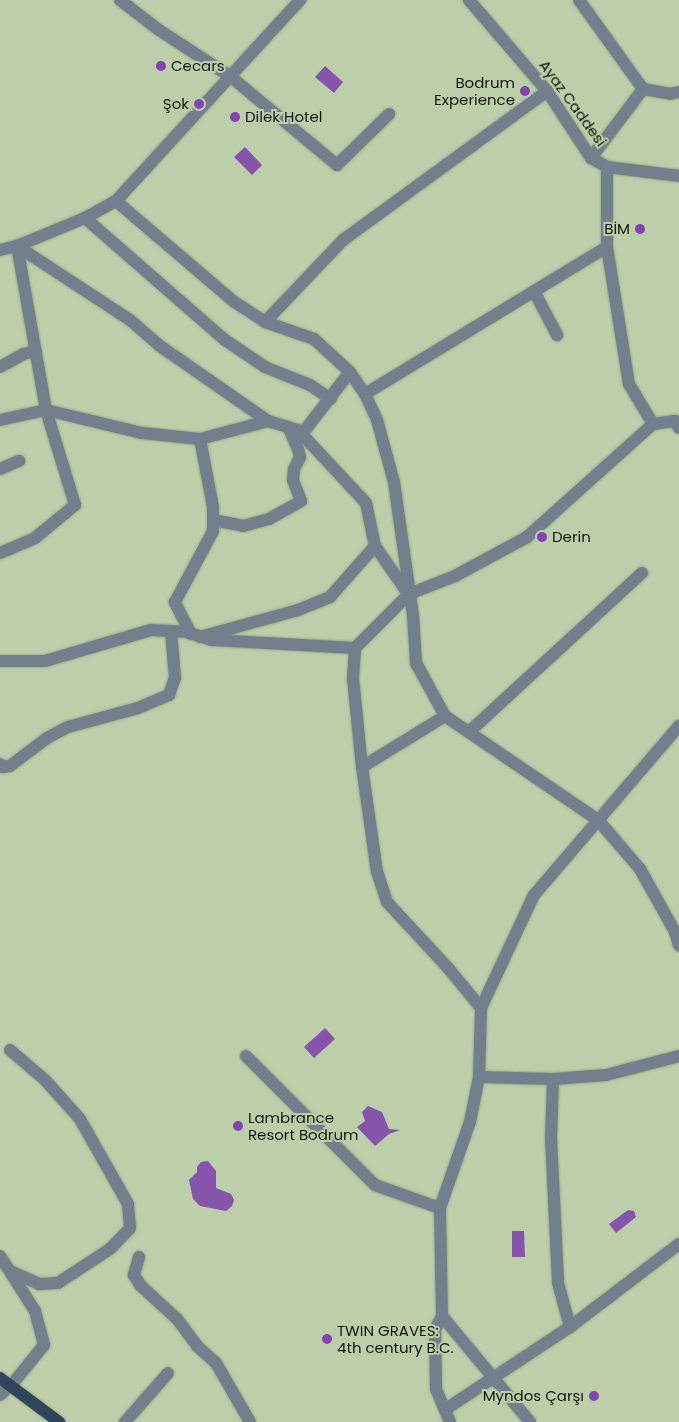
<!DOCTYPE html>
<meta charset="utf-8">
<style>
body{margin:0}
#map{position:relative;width:679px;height:1422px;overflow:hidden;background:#bcceaa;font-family:Poppins,sans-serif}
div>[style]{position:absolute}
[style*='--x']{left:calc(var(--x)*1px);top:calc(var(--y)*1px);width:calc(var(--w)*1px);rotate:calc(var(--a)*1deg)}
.water>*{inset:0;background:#8655ab}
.roads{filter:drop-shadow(0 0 1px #9aaa8a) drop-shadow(0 0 1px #9aaa8a)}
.minor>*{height:12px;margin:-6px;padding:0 6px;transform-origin:6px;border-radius:6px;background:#737f8c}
.major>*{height:12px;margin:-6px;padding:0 6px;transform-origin:6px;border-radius:6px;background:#30455a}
.dots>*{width:14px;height:14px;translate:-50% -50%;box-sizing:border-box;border:2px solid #bcceaa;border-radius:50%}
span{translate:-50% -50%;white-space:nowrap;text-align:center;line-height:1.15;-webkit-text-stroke:4px #bcceaa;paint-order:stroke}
.poi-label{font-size:15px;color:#11180a}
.left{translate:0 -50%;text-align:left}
.right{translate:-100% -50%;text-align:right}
.street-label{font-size:15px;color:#11180a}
</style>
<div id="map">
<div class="water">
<i style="clip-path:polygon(325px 66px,343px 82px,334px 93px,315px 77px)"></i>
<i style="clip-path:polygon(245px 147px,262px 165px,252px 175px,234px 157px)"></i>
<i style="clip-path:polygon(325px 1028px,335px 1039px,314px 1058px,304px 1047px)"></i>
<i style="clip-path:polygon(368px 1106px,382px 1112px,389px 1129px,400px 1130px,389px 1134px,375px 1146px,357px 1127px,365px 1121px,362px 1112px)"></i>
<i style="clip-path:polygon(208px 1161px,216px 1171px,216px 1188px,231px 1194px,234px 1200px,232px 1206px,226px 1211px,200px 1206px,193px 1199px,189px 1180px,197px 1172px,197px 1167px,201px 1162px)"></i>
<i style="clip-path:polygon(628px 1210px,634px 1211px,636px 1217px,616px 1233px,609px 1224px)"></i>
<i style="clip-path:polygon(512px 1231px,524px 1231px,525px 1257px,512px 1257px)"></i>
</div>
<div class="roads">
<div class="minor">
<i style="--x:120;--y:0;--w:49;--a:37.6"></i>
<i style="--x:159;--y:30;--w:86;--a:33.1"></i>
<i style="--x:231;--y:77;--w:138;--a:39.7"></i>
<i style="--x:337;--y:165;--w:73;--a:-44.4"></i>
<i style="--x:469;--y:0;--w:120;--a:49.4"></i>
<i style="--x:547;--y:91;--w:80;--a:56.7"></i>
<i style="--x:591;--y:158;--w:18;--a:29"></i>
<i style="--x:607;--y:167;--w:73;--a:7.1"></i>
<i style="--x:579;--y:0;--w:110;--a:54.3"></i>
<i style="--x:643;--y:89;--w:27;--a:10"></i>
<i style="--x:670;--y:94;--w:9;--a:-13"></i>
<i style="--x:591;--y:158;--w:86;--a:-53"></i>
<i style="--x:607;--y:167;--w:80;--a:90"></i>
<i style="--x:607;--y:247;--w:139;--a:80.9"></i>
<i style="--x:629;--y:384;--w:47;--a:59"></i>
<i style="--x:653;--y:424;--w:22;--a:-8"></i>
<i style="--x:675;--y:421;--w:8;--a:60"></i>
<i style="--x:116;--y:201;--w:154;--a:40.5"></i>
<i style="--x:233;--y:301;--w:38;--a:33"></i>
<i style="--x:265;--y:322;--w:52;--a:19.1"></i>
<i style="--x:314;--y:339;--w:49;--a:42.5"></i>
<i style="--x:350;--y:372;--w:27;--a:56"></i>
<i style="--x:365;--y:394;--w:29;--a:65"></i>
<i style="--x:377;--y:420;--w:64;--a:74.7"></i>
<i style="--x:394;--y:482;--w:134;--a:81.9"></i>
<i style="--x:413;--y:615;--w:48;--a:86.4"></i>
<i style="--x:416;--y:663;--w:60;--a:61.3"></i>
<i style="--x:445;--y:716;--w:185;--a:34.2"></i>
<i style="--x:598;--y:820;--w:65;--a:49.4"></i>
<i style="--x:640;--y:869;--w:72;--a:60.9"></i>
<i style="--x:675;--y:932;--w:14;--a:73"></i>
<i style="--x:85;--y:218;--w:186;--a:41.1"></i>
<i style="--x:225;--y:340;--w:48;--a:34"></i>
<i style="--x:265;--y:367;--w:48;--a:21.8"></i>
<i style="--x:310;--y:385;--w:25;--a:34"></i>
<i style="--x:0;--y:250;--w:17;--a:-13"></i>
<i style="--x:17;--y:246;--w:74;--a:-22.4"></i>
<i style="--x:85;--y:218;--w:35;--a:-29"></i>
<i style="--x:116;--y:201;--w:273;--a:-47.5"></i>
<i style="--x:534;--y:291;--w:50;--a:62.4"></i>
<i style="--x:265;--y:322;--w:113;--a:-46.4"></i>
<i style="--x:343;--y:240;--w:253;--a:-36.1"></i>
<i style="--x:0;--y:367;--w:26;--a:-29"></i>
<i style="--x:23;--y:354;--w:13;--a:-13"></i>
<i style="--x:365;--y:394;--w:283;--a:-31.3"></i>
<i style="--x:0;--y:420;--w:47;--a:-12.3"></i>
<i style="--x:46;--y:410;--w:99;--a:13.5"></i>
<i style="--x:142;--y:433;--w:58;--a:5.9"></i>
<i style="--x:200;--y:439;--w:70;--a:-14.8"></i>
<i style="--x:302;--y:434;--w:78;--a:-52.3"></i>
<i style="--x:0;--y:469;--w:21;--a:-23"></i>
<i style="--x:213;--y:520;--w:31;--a:11"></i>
<i style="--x:243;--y:526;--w:27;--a:-15"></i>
<i style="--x:269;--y:519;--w:37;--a:-29"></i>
<i style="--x:301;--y:501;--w:22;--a:-111"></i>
<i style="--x:293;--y:480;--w:11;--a:-85"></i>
<i style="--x:294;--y:469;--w:13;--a:-63"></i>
<i style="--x:300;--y:457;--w:8;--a:-104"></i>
<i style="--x:298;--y:449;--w:24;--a:-114"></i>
<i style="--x:0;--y:553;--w:38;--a:-23"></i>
<i style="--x:35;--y:538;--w:52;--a:-39.5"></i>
<i style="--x:75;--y:505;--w:99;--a:-107"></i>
<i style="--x:46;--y:410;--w:167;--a:-100"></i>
<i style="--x:17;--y:246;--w:135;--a:33.2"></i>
<i style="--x:130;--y:320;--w:40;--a:41"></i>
<i style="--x:160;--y:346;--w:131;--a:34.8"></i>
<i style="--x:268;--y:421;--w:31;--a:17"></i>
<i style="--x:298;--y:430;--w:100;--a:47"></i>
<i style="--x:366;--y:503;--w:44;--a:78.2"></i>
<i style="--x:375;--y:546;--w:56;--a:55.2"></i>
<i style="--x:191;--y:634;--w:36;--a:-117"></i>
<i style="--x:175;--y:602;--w:81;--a:-61.8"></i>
<i style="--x:213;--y:531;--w:24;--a:-90"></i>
<i style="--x:213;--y:507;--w:69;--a:-100.8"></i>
<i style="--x:200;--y:637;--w:102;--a:-15.4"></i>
<i style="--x:298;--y:610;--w:35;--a:-22"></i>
<i style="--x:330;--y:597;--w:68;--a:-48.6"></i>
<i style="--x:0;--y:661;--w:45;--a:0"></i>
<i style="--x:45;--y:661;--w:110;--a:-16.3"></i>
<i style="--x:151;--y:630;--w:35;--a:3"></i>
<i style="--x:186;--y:632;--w:27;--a:17"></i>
<i style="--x:212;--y:640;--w:143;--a:3.2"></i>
<i style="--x:469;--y:732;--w:235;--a:-42.6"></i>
<i style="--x:0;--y:764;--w:4;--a:45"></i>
<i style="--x:3;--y:767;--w:7;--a:-8"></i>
<i style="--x:10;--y:766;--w:46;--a:-37.1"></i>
<i style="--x:47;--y:738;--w:24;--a:-28"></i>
<i style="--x:68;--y:727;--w:73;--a:-15.2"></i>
<i style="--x:138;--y:708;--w:34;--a:-23"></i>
<i style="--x:169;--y:695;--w:18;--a:-71"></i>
<i style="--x:175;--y:678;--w:47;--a:-94.9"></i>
<i style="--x:362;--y:767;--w:97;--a:-31.6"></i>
<i style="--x:481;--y:1008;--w:125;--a:-64.9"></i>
<i style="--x:534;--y:895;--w:223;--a:-49.4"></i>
<i style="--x:246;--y:1056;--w:182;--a:45"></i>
<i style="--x:375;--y:1185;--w:69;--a:19.5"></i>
<i style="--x:479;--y:1077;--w:74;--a:1.5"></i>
<i style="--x:553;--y:1079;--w:53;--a:-4.3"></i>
<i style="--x:606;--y:1075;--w:75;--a:-14.6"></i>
<i style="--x:553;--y:1079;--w:59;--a:91.9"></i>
<i style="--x:551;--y:1138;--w:145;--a:87.2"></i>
<i style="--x:558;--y:1283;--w:46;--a:74.7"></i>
<i style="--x:0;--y:1256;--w:65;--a:57.5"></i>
<i style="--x:35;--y:1311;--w:35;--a:75"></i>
<i style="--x:44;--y:1345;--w:48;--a:129"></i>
<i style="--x:14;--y:1382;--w:19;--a:137"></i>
<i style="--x:139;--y:1257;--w:19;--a:106"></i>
<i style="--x:134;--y:1275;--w:13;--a:58"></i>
<i style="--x:141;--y:1286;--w:49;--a:42.5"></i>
<i style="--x:177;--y:1319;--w:34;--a:53"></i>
<i style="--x:197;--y:1346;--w:25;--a:42"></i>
<i style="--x:216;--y:1363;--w:68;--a:60"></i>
<i style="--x:10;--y:1271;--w:32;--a:24"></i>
<i style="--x:39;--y:1284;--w:19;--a:-3"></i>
<i style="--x:58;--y:1283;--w:62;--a:-33.2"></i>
<i style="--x:110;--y:1249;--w:29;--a:-46"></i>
<i style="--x:130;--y:1228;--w:24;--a:-95"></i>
<i style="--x:128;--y:1204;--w:98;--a:-119.5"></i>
<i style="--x:80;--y:1119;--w:52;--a:-131.9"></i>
<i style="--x:45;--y:1080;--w:46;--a:-139.4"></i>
<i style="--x:442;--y:1316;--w:16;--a:117"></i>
<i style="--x:435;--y:1330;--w:59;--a:89"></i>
<i style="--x:436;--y:1389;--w:36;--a:67"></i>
<i style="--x:446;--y:1409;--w:149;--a:-33.5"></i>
<i style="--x:570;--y:1327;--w:137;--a:-37.3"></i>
<i style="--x:125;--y:1422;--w:65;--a:-48.7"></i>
<i style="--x:530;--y:1422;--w:138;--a:-129.7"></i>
<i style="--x:442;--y:1316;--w:108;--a:-91.1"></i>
<i style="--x:440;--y:1208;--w:91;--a:-70.8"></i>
<i style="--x:470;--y:1122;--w:46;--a:-78.7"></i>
<i style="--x:479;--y:1077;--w:69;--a:-88.3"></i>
<i style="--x:481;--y:1008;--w:50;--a:-129.4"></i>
<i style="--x:449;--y:969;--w:91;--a:-132.8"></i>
<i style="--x:387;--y:902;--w:32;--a:-108"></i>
<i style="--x:377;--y:872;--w:106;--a:-98.1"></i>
<i style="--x:362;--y:767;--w:89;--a:-95.8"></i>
<i style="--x:353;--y:678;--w:30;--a:-86"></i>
<i style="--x:355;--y:648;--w:76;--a:-45"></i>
<i style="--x:409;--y:594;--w:49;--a:-21.4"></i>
<i style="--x:455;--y:576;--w:82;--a:-28.4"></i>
<i style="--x:527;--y:537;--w:169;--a:-41.9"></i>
</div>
<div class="major">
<i style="--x:0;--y:1378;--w:74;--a:36.7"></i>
</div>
</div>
<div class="dots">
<i style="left:161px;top:66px;background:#8641b5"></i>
<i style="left:525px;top:91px;background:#8641b5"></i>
<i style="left:199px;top:104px;background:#8641b5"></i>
<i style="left:235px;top:117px;background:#8641b5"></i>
<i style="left:640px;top:229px;background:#8641b5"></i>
<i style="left:542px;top:537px;background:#8641b5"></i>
<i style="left:238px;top:1126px;background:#8641b5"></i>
<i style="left:327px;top:1339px;background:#8641b5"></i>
<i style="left:594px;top:1396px;background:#8641b5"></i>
</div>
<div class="poi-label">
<span class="left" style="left:171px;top:66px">Cecars</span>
<span class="right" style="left:515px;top:91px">Bodrum<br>Experience</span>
<span class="right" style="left:189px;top:104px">Şok</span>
<span class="left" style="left:245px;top:117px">Dilek Hotel</span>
<span class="right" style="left:630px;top:229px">BİM</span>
<span class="left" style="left:552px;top:537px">Derin</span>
<span class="left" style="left:248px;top:1126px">Lambrance<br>Resort Bodrum</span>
<span class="left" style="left:337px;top:1339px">TWIN GRAVES:<br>4th century B.C.</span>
<span class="right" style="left:584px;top:1396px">Myndos Çarşı</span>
</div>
<div class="street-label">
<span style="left:573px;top:103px;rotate:54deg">Ayaz Caddesi</span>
</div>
</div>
